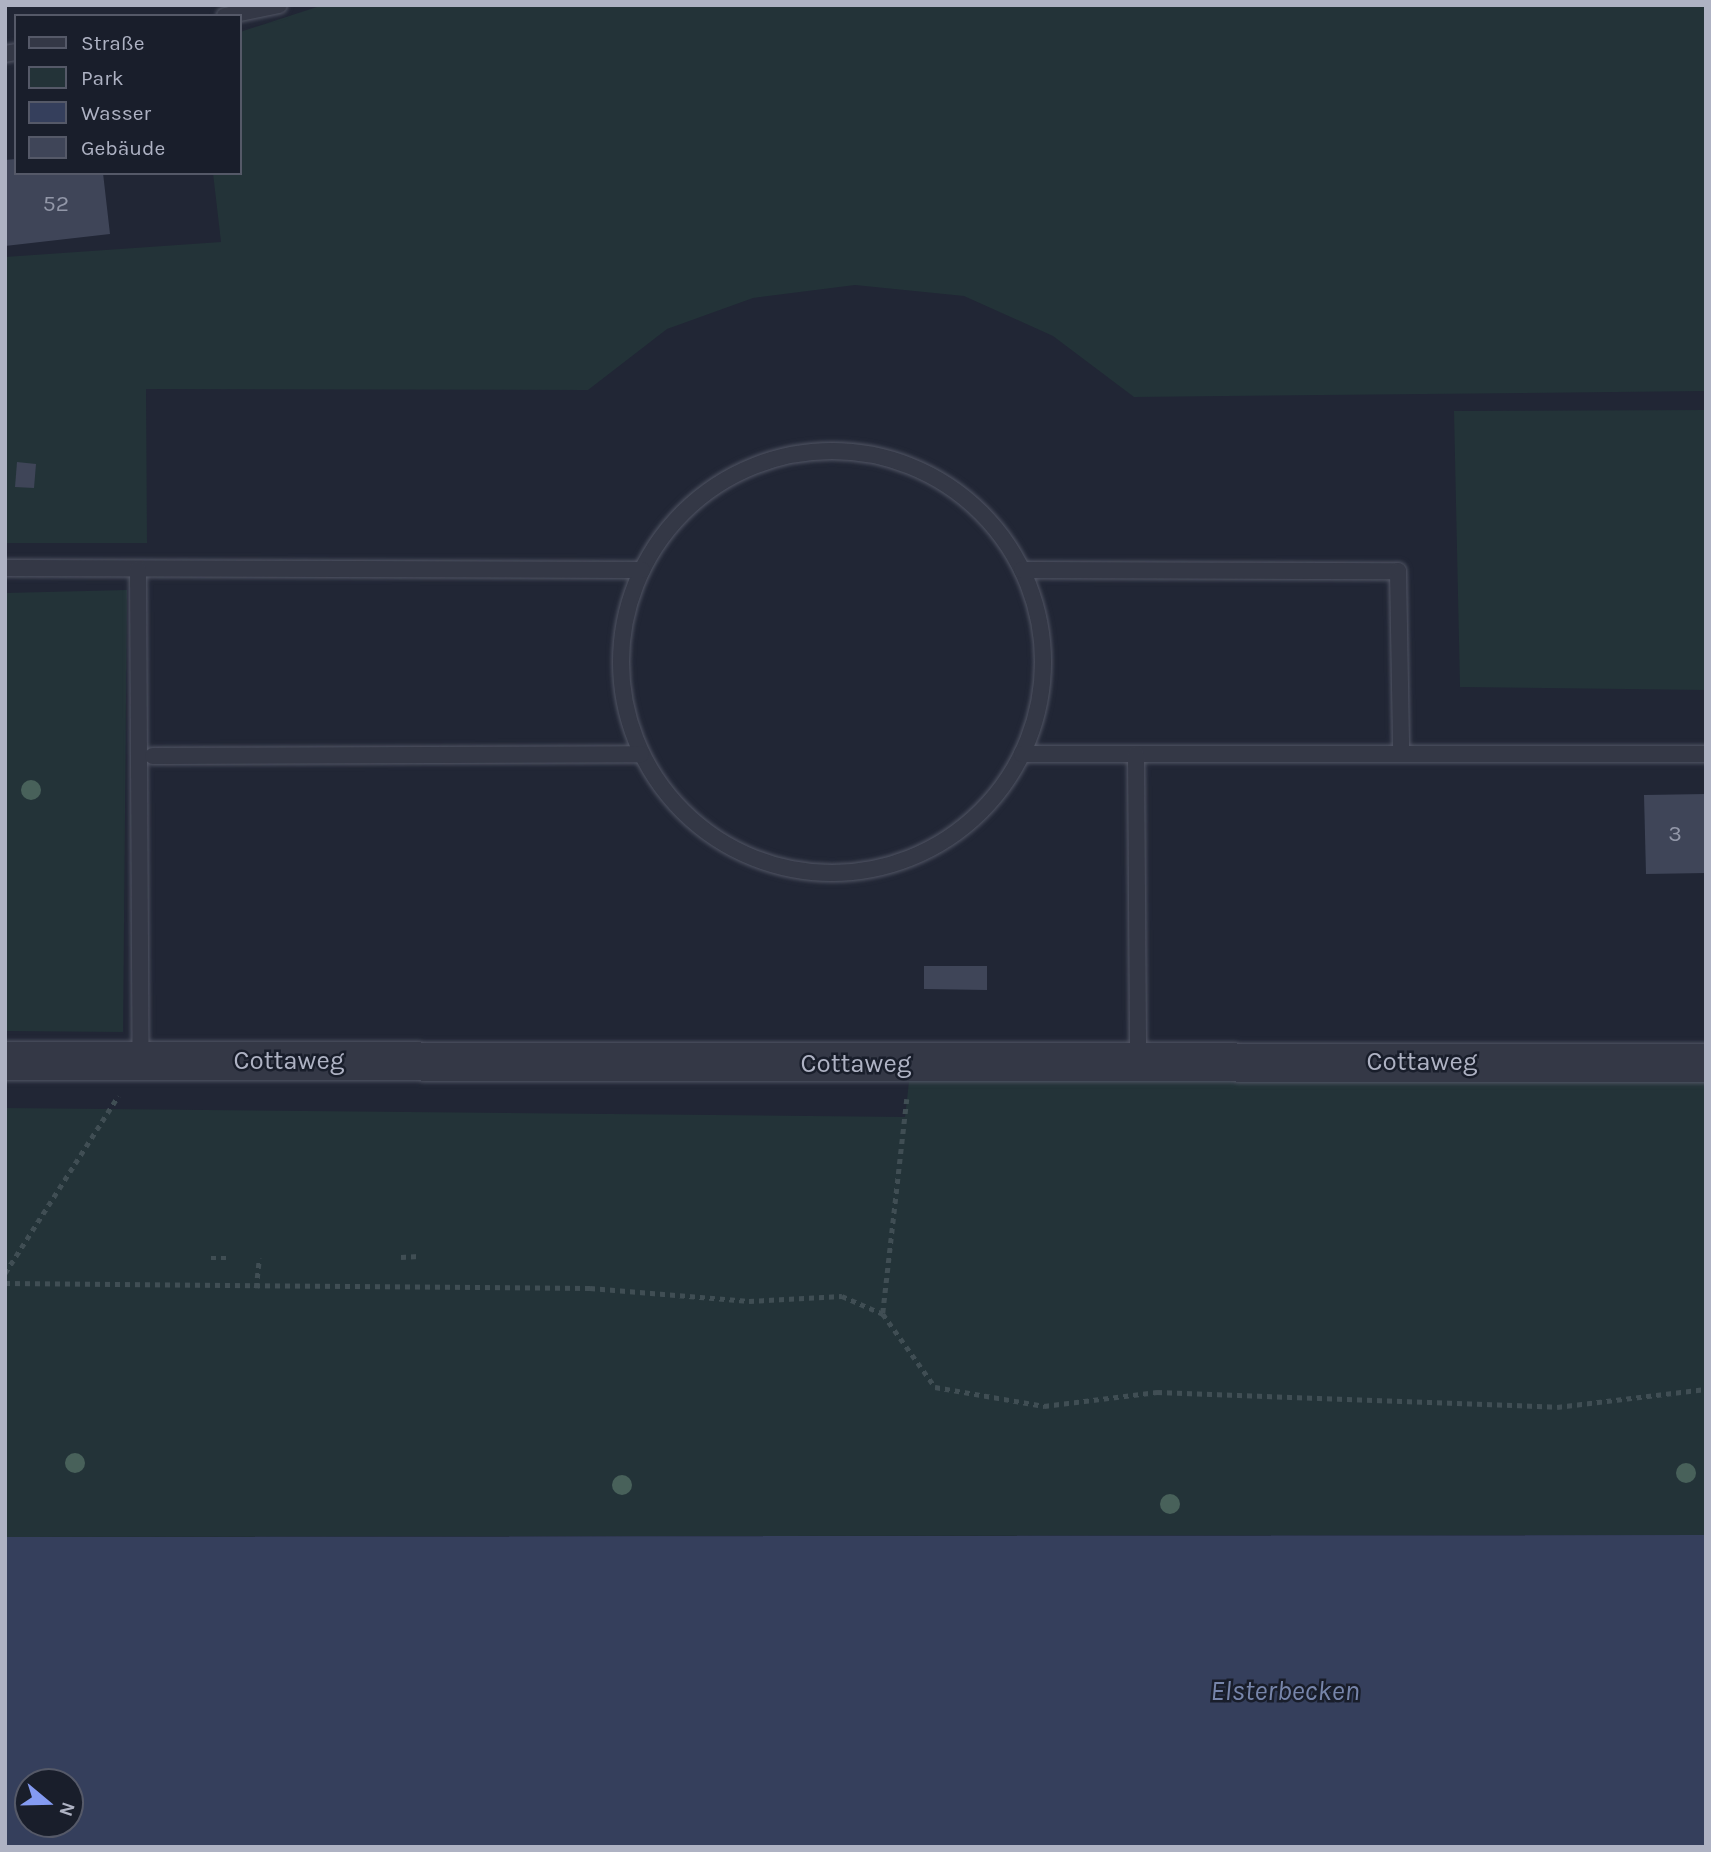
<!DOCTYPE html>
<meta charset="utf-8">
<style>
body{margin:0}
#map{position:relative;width:1711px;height:1852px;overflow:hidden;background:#212635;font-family:Karla,sans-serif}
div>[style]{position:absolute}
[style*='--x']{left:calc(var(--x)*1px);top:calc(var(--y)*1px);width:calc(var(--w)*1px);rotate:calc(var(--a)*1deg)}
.green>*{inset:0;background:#233338}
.water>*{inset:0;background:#353f5c}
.building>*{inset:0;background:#3f4558}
.path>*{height:4.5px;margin-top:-2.25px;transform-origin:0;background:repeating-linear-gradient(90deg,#404e54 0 5px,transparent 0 10px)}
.roads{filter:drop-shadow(0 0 2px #515564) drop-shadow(0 0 2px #515564)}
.service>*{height:16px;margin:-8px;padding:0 8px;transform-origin:8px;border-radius:8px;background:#343846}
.service>.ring{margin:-8px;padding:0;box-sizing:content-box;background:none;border:16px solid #343846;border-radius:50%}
.tertiary>*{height:38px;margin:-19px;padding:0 19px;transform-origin:19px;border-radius:19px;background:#343846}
.trees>*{width:20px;height:20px;margin:-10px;border-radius:50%;background:#48615a}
span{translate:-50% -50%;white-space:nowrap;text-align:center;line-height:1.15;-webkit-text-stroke:5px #191e2b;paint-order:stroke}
.number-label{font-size:23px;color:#9297a8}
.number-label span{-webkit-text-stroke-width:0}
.street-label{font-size:26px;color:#aeb2c3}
.water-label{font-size:28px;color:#7785aa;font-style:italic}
.frame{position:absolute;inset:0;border:7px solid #aeb2c3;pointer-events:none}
.legend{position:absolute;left:14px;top:14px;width:228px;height:161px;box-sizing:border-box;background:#191e2b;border:2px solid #555968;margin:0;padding:9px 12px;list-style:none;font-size:21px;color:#aeb2c3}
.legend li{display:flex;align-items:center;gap:14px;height:35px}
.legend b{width:35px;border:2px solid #555968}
.north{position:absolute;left:14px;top:1768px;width:70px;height:70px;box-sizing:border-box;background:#191e2b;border:2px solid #555968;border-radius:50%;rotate:109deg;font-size:19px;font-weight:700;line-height:28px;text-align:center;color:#aeb2c3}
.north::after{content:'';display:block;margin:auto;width:24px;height:32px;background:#849bf2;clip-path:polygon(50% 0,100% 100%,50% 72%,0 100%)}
</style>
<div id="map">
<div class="green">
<i style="clip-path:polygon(323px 5px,1706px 5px,1706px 391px,1134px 397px,1053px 336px,964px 296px,855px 285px,753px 298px,667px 329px,588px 390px,146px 389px,147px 543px,5px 543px,5px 257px,221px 242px,213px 173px,240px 173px,240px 32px)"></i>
<i style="clip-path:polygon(1706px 410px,1706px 690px,1460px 687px,1454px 411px)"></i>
<i style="clip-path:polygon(127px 590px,123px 1032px,5px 1031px,5px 593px)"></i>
<i style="clip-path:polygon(911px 1064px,1706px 1066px,1706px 1535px,5px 1537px,5px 1108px,905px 1117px)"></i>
</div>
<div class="water">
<i style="clip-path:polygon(evenodd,1706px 1535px,1706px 1847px,5px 1847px,5px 1537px,1706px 1535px,28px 1782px,70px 1782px,70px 1824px,28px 1824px,28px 1782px)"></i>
</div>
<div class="building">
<i style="clip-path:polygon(16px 159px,16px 173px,103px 173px,110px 234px,5px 246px,5px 160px)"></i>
<i style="clip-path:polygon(17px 462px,36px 464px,34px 488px,15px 487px)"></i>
<i style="clip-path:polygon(1706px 794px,1706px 873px,1646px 874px,1644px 795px)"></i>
<i style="clip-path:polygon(924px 966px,987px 966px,987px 990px,924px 989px)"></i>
</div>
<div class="path">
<i style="--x:907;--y:1099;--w:216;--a:96.4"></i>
<i style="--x:883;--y:1314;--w:90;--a:54.5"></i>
<i style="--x:935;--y:1387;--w:111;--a:9.9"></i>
<i style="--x:1044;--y:1406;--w:114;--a:-7.1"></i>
<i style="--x:1157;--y:1392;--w:400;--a:2.1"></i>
<i style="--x:1557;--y:1407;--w:150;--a:-6.9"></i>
<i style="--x:401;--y:1257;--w:18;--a:-3"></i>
<i style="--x:211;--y:1258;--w:19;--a:0"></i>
<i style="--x:5;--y:1273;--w:210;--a:-57.4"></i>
<i style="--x:5;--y:1283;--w:585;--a:0.49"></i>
<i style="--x:590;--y:1288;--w:160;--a:4.7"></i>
<i style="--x:749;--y:1301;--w:93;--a:-3.1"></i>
<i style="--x:842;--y:1296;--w:45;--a:23.7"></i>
<i style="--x:256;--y:1288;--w:30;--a:-84"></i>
</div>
<div class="roads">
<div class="service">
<i style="--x:225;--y:16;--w:55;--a:-11.5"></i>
<i style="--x:5;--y:54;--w:11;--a:-10"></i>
<i class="ring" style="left:621px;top:451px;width:406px;height:406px"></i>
<i style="--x:5;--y:568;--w:637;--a:0.18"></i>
<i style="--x:138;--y:569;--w:492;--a:89.7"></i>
<i style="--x:1022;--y:570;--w:376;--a:0.2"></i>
<i style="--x:1398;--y:571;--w:180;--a:89"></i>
<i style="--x:1022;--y:754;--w:684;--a:0"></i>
<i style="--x:1136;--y:754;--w:308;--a:89.6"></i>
<i style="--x:153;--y:756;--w:488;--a:-0.2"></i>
</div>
<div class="tertiary">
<i style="--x:5;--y:1061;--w:1701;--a:0.07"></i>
</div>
</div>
<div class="trees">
<i style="left:31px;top:790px"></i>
<i style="left:75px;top:1463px"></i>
<i style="left:1686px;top:1473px"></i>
<i style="left:622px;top:1485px"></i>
<i style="left:1170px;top:1504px"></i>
</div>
<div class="number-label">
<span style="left:56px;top:204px">52</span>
<span style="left:1675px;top:834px">3</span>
</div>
<div class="street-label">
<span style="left:289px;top:1061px">Cottaweg</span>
<span style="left:1422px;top:1062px">Cottaweg</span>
<span style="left:856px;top:1064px">Cottaweg</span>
</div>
<div class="water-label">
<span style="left:1285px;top:1691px">Elsterbecken</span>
</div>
<div class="frame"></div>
<ul class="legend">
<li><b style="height:9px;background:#343846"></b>Straße</li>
<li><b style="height:19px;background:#233338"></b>Park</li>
<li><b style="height:19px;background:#353f5c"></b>Wasser</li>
<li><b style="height:19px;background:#3f4558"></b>Gebäude</li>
</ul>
<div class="north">N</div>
</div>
